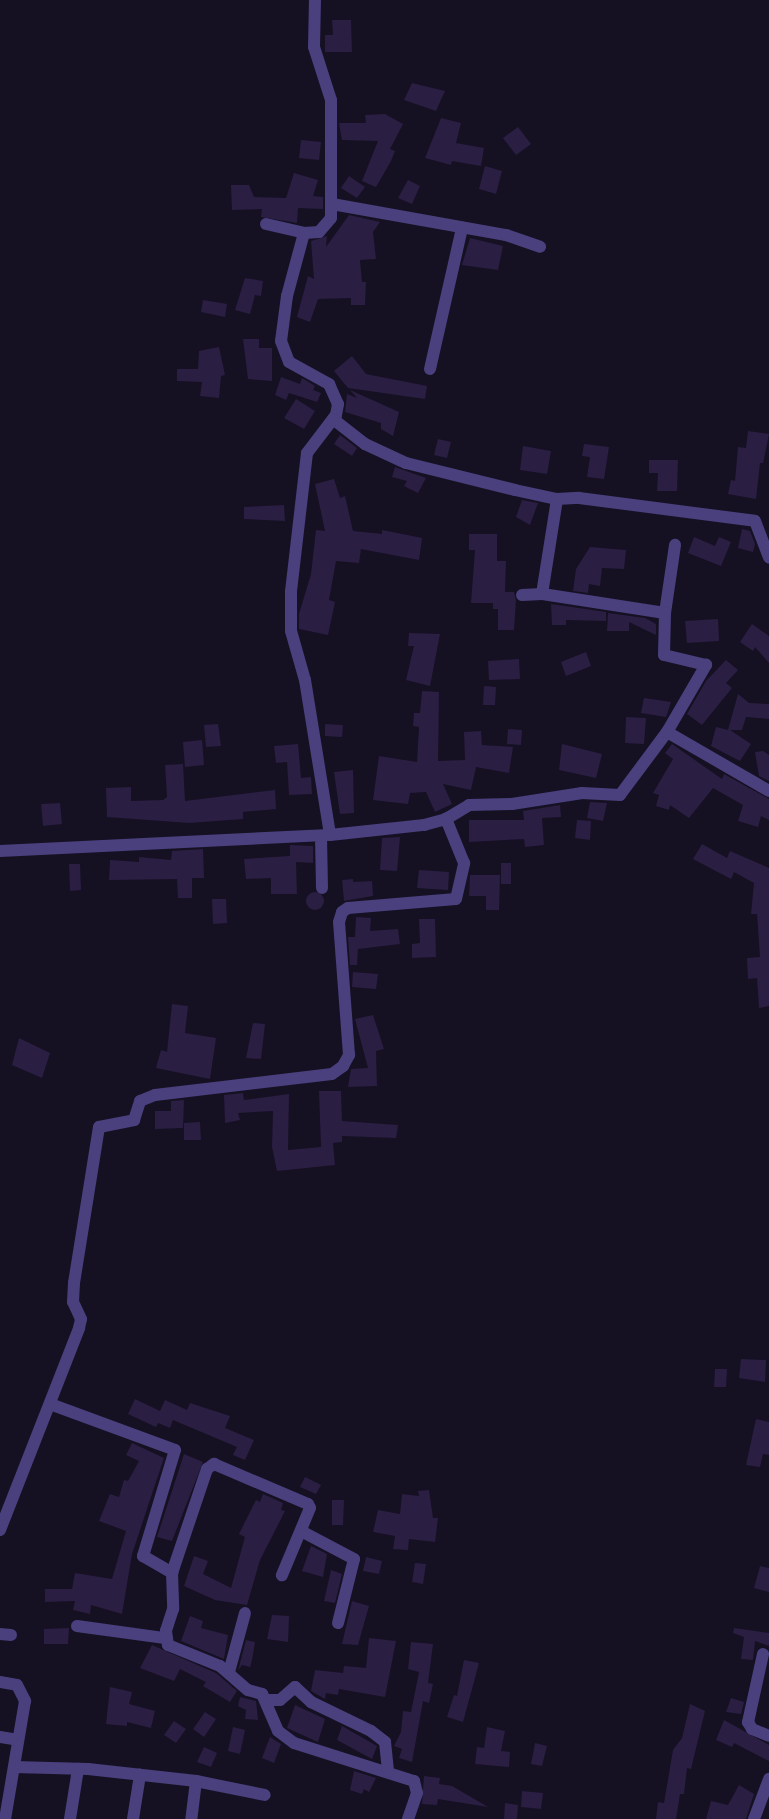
<!DOCTYPE html>
<style>
body{margin:0}
#map{position:relative;width:769px;height:1819px;overflow:hidden;background:#161023;font-family:Signika,sans-serif}
div>[style]{position:absolute}
[style*='--x']{left:calc(var(--x)*1px);top:calc(var(--y)*1px);width:calc(var(--w)*1px);rotate:calc(var(--a)*1deg)}
.building>*{inset:0;background:#2a1e42}
.round{border-radius:50%}
.street>*{height:12px;margin:-6px;padding:0 6px;transform-origin:6px;border-radius:6px;background:#49407d}
span{translate:-50% -50%;white-space:nowrap;text-align:center;line-height:1.15;-webkit-text-stroke:4.5px #161023;paint-order:stroke}
</style>
<div id="map">
<div class="building">
<i style="clip-path:polygon(332px 20px,351px 20px,352px 52px,325px 52px,325px 35px,333px 35px)"></i>
<i style="clip-path:polygon(412px 83px,445px 91px,436px 111px,404px 100px)"></i>
<i style="clip-path:polygon(385px 114px,403px 124px,390px 149px,395px 151px,391px 161px,376px 187px,362px 181px,378px 141px,342px 140px,339px 123px,366px 123px,365px 115px)"></i>
<i style="clip-path:polygon(441px 118px,461px 123px,456px 143px,484px 148px,481px 166px,452px 161px,451px 165px,425px 158px)"></i>
<i style="clip-path:polygon(518px 127px,531px 144px,516px 155px,503px 138px)"></i>
<i style="clip-path:polygon(301px 140px,321px 142px,319px 160px,299px 158px)"></i>
<i style="clip-path:polygon(485px 166px,502px 171px,496px 194px,479px 189px)"></i>
<i style="clip-path:polygon(294px 173px,318px 180px,313px 196px,323px 197px,323px 209px,298px 208px,297px 223px,261px 217px,262px 209px,232px 210px,231px 185px,249px 185px,254px 197px,286px 198px)"></i>
<i style="clip-path:polygon(349px 176px,365px 187px,357px 198px,341px 188px)"></i>
<i style="clip-path:polygon(408px 180px,420px 186px,412px 204px,398px 198px)"></i>
<i style="clip-path:polygon(349px 215px,380px 222px,373px 232px,376px 259px,360px 260px,362px 282px,366px 282px,365px 305px,351px 305px,351px 298px,318px 299px,310px 322px,297px 317px,308px 276px,314px 279px,311px 241px,327px 236px,326px 247px)"></i>
<i style="clip-path:polygon(470px 238px,503px 246px,498px 270px,462px 265px)"></i>
<i style="clip-path:polygon(245px 278px,263px 281px,261px 296px,255px 295px,250px 314px,235px 310px)"></i>
<i style="clip-path:polygon(203px 300px,227px 304px,225px 317px,201px 312px)"></i>
<i style="clip-path:polygon(243px 339px,259px 339px,259px 348px,272px 348px,272px 381px,248px 379px)"></i>
<i style="clip-path:polygon(219px 347px,225px 375px,221px 376px,219px 398px,200px 396px,202px 382px,177px 381px,177px 369px,198px 369px,199px 351px)"></i>
<i style="clip-path:polygon(352px 356px,366px 374px,427px 386px,425px 399px,348px 388px,334px 371px)"></i>
<i style="clip-path:polygon(281px 377px,300px 384px,302px 378px,315px 386px,313px 390px,321px 393px,317px 402px,289px 393px,286px 400px,275px 395px)"></i>
<i style="clip-path:polygon(350px 390px,399px 412px,393px 436px,381px 429px,381px 423px,345px 412px,347px 394px,357px 398px)"></i>
<i style="clip-path:polygon(296px 399px,315px 411px,304px 429px,284px 418px)"></i>
<i style="clip-path:polygon(748px 431px,769px 434px,763px 463px,760px 463px,756px 499px,728px 494px,731px 480px,735px 481px,738px 447px,746px 448px)"></i>
<i style="clip-path:polygon(340px 435px,357px 448px,352px 456px,334px 444px)"></i>
<i style="clip-path:polygon(438px 439px,451px 442px,447px 458px,434px 455px)"></i>
<i style="clip-path:polygon(584px 444px,609px 447px,604px 479px,587px 477px,590px 457px,582px 456px)"></i>
<i style="clip-path:polygon(523px 446px,551px 451px,547px 474px,520px 470px)"></i>
<i style="clip-path:polygon(649px 460px,678px 460px,677px 491px,657px 491px,658px 473px,649px 473px)"></i>
<i style="clip-path:polygon(395px 467px,426px 478px,418px 493px,404px 486px,407px 481px,392px 477px)"></i>
<i style="clip-path:polygon(334px 479px,340px 498px,345px 496px,353px 531px,382px 534px,382px 530px,422px 538px,419px 560px,361px 549px,359px 563px,336px 561px,329px 600px,335px 602px,328px 635px,299px 629px,299px 614px,311px 574px,316px 530px,325px 531px,315px 484px)"></i>
<i style="clip-path:polygon(522px 500px,538px 503px,530px 525px,516px 517px)"></i>
<i style="clip-path:polygon(284px 505px,285px 521px,244px 519px,244px 507px)"></i>
<i style="clip-path:polygon(742px 529px,750px 531px,755px 544px,753px 552px,738px 548px)"></i>
<i style="clip-path:polygon(469px 534px,497px 534px,497px 561px,506px 561px,505px 592px,514px 592px,516px 600px,514px 630px,498px 630px,498px 609px,493px 609px,493px 603px,471px 603px,475px 550px,469px 550px)"></i>
<i style="clip-path:polygon(694px 537px,715px 546px,719px 537px,731px 542px,721px 566px,688px 553px)"></i>
<i style="clip-path:polygon(590px 547px,626px 550px,624px 569px,602px 568px,600px 586px,589px 584px,588px 593px,573px 591px,576px 569px)"></i>
<i style="clip-path:polygon(551px 604px,606px 612px,606px 621px,566px 620px,566px 625px,552px 625px)"></i>
<i style="clip-path:polygon(608px 613px,645px 618px,656px 624px,656px 635px,629px 622px,629px 631px,607px 631px)"></i>
<i style="clip-path:polygon(718px 619px,719px 641px,687px 643px,685px 621px)"></i>
<i style="clip-path:polygon(752px 624px,769px 636px,769px 663px,755px 647px,753px 651px,740px 642px)"></i>
<i style="clip-path:polygon(409px 633px,440px 634px,430px 686px,406px 680px,414px 646px,408px 646px)"></i>
<i style="clip-path:polygon(586px 652px,591px 666px,566px 676px,561px 662px)"></i>
<i style="clip-path:polygon(519px 659px,520px 679px,489px 680px,488px 661px)"></i>
<i style="clip-path:polygon(726px 660px,738px 670px,726px 683px,732px 688px,702px 725px,687px 714px,706px 681px)"></i>
<i style="clip-path:polygon(484px 686px,496px 687px,495px 705px,483px 705px)"></i>
<i style="clip-path:polygon(422px 691px,439px 692px,438px 761px,465px 760px,464px 732px,481px 731px,482px 745px,513px 747px,509px 773px,476px 767px,471px 790px,443px 784px,452px 804px,435px 812px,426px 792px,410px 793px,408px 804px,373px 800px,379px 756px,417px 762px,419px 727px,413px 726px,414px 713px,420px 713px)"></i>
<i style="clip-path:polygon(738px 694px,749px 703px,769px 704px,769px 719px,746px 717px,742px 730px,730px 730px,751px 744px,740px 761px,711px 746px,716px 727px,728px 730px)"></i>
<i style="clip-path:polygon(644px 698px,671px 702px,666px 717px,641px 713px)"></i>
<i style="clip-path:polygon(626px 717px,646px 718px,644px 744px,625px 743px)"></i>
<i style="clip-path:polygon(218px 724px,221px 746px,206px 747px,204px 725px)"></i>
<i style="clip-path:polygon(325px 724px,343px 725px,342px 737px,325px 736px)"></i>
<i style="clip-path:polygon(508px 729px,522px 730px,521px 745px,507px 744px)"></i>
<i style="clip-path:polygon(202px 740px,204px 765px,185px 767px,183px 742px)"></i>
<i style="clip-path:polygon(298px 744px,301px 778px,311px 777px,312px 794px,289px 795px,287px 762px,276px 763px,274px 746px)"></i>
<i style="clip-path:polygon(562px 744px,602px 754px,596px 778px,559px 770px)"></i>
<i style="clip-path:polygon(672px 744px,722px 779px,724px 774px,769px 799px,769px 820px,761px 816px,758px 827px,738px 821px,743px 805px,713px 788px,689px 818px,670px 805px,669px 810px,656px 806px,659px 795px,653px 793px,673px 759px,665px 753px)"></i>
<i style="clip-path:polygon(763px 751px,769px 755px,769px 781px,759px 776px,755px 752px)"></i>
<i style="clip-path:polygon(183px 764px,185px 801px,275px 790px,276px 809px,243px 812px,243px 819px,189px 823px,107px 817px,106px 788px,131px 787px,131px 801px,163px 800px,167px 797px,165px 765px)"></i>
<i style="clip-path:polygon(353px 770px,354px 813px,340px 814px,334px 772px)"></i>
<i style="clip-path:polygon(590px 802px,607px 803px,603px 821px,587px 818px)"></i>
<i style="clip-path:polygon(60px 803px,62px 824px,43px 826px,41px 804px)"></i>
<i style="clip-path:polygon(560px 805px,561px 817px,542px 818px,544px 845px,525px 847px,524px 839px,469px 842px,469px 820px,524px 820px,523px 811px)"></i>
<i style="clip-path:polygon(577px 820px,591px 821px,590px 840px,575px 838px)"></i>
<i style="clip-path:polygon(400px 837px,397px 871px,380px 870px,382px 838px)"></i>
<i style="clip-path:polygon(702px 844px,727px 858px,730px 851px,769px 868px,769px 1006px,759px 1008px,757px 978px,748px 979px,747px 958px,760px 957px,757px 914px,751px 914px,754px 883px,734px 872px,731px 879px,693px 859px)"></i>
<i style="clip-path:polygon(290px 845px,313px 846px,313px 863px,296px 862px,297px 894px,271px 894px,271px 878px,246px 879px,244px 859px,290px 856px)"></i>
<i style="clip-path:polygon(203px 849px,204px 878px,192px 878px,192px 898px,178px 898px,177px 879px,109px 880px,110px 860px,139px 862px,139px 857px,171px 860px,172px 851px)"></i>
<i style="clip-path:polygon(501px 863px,511px 863px,511px 884px,501px 884px)"></i>
<i style="clip-path:polygon(69px 864px,80px 864px,81px 890px,70px 891px)"></i>
<i style="clip-path:polygon(419px 870px,449px 872px,448px 890px,417px 888px)"></i>
<i style="clip-path:polygon(470px 875px,500px 875px,499px 910px,486px 910px,486px 896px,469px 896px)"></i>
<i style="clip-path:polygon(353px 879px,353px 882px,372px 881px,373px 896px,344px 901px,342px 880px)"></i>
<i class="round" style="left:306px;top:892px;width:18px;height:18px"></i>
<i style="clip-path:polygon(212px 899px,226px 899px,227px 923px,213px 924px)"></i>
<i style="clip-path:polygon(356px 917px,371px 918px,370px 931px,398px 929px,400px 944px,358px 949px,357px 965px,350px 965px,348px 937px,355px 937px)"></i>
<i style="clip-path:polygon(419px 919px,435px 919px,436px 957px,412px 958px,412px 944px,420px 943px)"></i>
<i style="clip-path:polygon(353px 972px,378px 974px,376px 989px,352px 987px)"></i>
<i style="clip-path:polygon(172px 1004px,188px 1006px,185px 1033px,216px 1038px,210px 1079px,156px 1068px,161px 1050px,167px 1052px)"></i>
<i style="clip-path:polygon(373px 1015px,384px 1049px,376px 1051px,377px 1086px,348px 1087px,351px 1069px,368px 1068px,355px 1019px)"></i>
<i style="clip-path:polygon(253px 1023px,265px 1024px,261px 1059px,246px 1058px)"></i>
<i style="clip-path:polygon(19px 1038px,50px 1053px,42px 1078px,12px 1065px)"></i>
<i style="clip-path:polygon(319px 1091px,341px 1091px,342px 1121px,398px 1125px,396px 1138px,342px 1136px,342px 1142px,333px 1143px,335px 1165px,277px 1171px,272px 1147px,273px 1111px,238px 1113px,240px 1120px,225px 1123px,224px 1095px,243px 1093px,244px 1100px,289px 1094px,288px 1150px,321px 1147px)"></i>
<i style="clip-path:polygon(184px 1100px,183px 1128px,155px 1129px,155px 1111px,171px 1111px,171px 1101px)"></i>
<i style="clip-path:polygon(200px 1122px,201px 1140px,184px 1140px,184px 1123px)"></i>
<i style="clip-path:polygon(741px 1359px,766px 1360px,765px 1382px,739px 1378px)"></i>
<i style="clip-path:polygon(715px 1369px,727px 1369px,726px 1387px,714px 1387px)"></i>
<i style="clip-path:polygon(135px 1399px,160px 1411px,165px 1400px,187px 1410px,190px 1403px,230px 1416px,225px 1428px,254px 1440px,245px 1460px,233px 1455px,237px 1447px,173px 1420px,170px 1428px,158px 1423px,156px 1427px,128px 1414px)"></i>
<i style="clip-path:polygon(756px 1419px,769px 1422px,769px 1455px,763px 1454px,760px 1467px,746px 1465px)"></i>
<i style="clip-path:polygon(132px 1443px,164px 1458px,132px 1554px,122px 1614px,91px 1605px,90px 1614px,73px 1610px,75px 1601px,45px 1602px,45px 1589px,72px 1589px,75px 1573px,112px 1579px,126px 1531px,99px 1521px,110px 1494px,119px 1497px,124px 1480px,128px 1481px,139px 1461px,126px 1455px)"></i>
<i style="clip-path:polygon(184px 1454px,203px 1462px,172px 1541px,157px 1537px)"></i>
<i style="clip-path:polygon(305px 1477px,321px 1485px,316px 1494px,300px 1487px)"></i>
<i style="clip-path:polygon(429px 1490px,433px 1518px,438px 1518px,435px 1542px,409px 1539px,408px 1550px,393px 1549px,395px 1536px,373px 1532px,378px 1510px,400px 1514px,402px 1494px,419px 1496px,418px 1491px)"></i>
<i style="clip-path:polygon(263px 1494px,283px 1503px,281px 1510px,285px 1511px,260px 1560px,247px 1605px,215px 1600px,184px 1586px,194px 1556px,208px 1561px,203px 1574px,231px 1588px,245px 1537px,239px 1534px,256px 1500px,260px 1502px)"></i>
<i style="clip-path:polygon(332px 1500px,344px 1500px,343px 1525px,332px 1525px)"></i>
<i style="clip-path:polygon(311px 1546px,327px 1554px,323px 1577px,302px 1571px)"></i>
<i style="clip-path:polygon(366px 1557px,382px 1561px,379px 1574px,363px 1571px)"></i>
<i style="clip-path:polygon(415px 1563px,426px 1564px,423px 1584px,412px 1582px)"></i>
<i style="clip-path:polygon(760px 1566px,769px 1568px,769px 1592px,754px 1588px)"></i>
<i style="clip-path:polygon(331px 1570px,342px 1574px,335px 1603px,324px 1601px)"></i>
<i style="clip-path:polygon(352px 1601px,369px 1606px,358px 1645px,342px 1644px)"></i>
<i style="clip-path:polygon(272px 1615px,289px 1616px,288px 1642px,267px 1639px)"></i>
<i style="clip-path:polygon(190px 1616px,203px 1621px,201px 1628px,228px 1635px,224px 1659px,181px 1641px)"></i>
<i style="clip-path:polygon(69px 1628px,68px 1644px,44px 1644px,44px 1629px)"></i>
<i style="clip-path:polygon(734px 1628px,769px 1633px,769px 1646px,755px 1641px,753px 1660px,741px 1659px,744px 1637px,733px 1633px)"></i>
<i style="clip-path:polygon(369px 1638px,396px 1641px,385px 1697px,339px 1689px,338px 1695px,326px 1693px,325px 1699px,311px 1691px,315px 1670px,343px 1673px,344px 1666px,366px 1668px)"></i>
<i style="clip-path:polygon(246px 1640px,255px 1642px,252px 1660px,250px 1667px,242px 1665px,238px 1671px)"></i>
<i style="clip-path:polygon(411px 1642px,433px 1644px,428px 1683px,433px 1684px,429px 1703px,423px 1701px,412px 1762px,399px 1758px,402px 1749px,394px 1746px,401px 1732px,403px 1711px,411px 1712px,419px 1672px,408px 1669px)"></i>
<i style="clip-path:polygon(152px 1645px,216px 1673px,237px 1691px,230px 1702px,203px 1686px,206px 1682px,180px 1669px,174px 1681px,140px 1668px)"></i>
<i style="clip-path:polygon(464px 1660px,479px 1663px,463px 1722px,447px 1717px,454px 1695px,457px 1696px)"></i>
<i style="clip-path:polygon(110px 1687px,132px 1692px,129px 1704px,155px 1711px,151px 1728px,127px 1722px,127px 1726px,106px 1724px)"></i>
<i style="clip-path:polygon(240px 1697px,256px 1701px,258px 1720px,245px 1719px,246px 1710px,238px 1706px)"></i>
<i style="clip-path:polygon(731px 1698px,744px 1702px,741px 1714px,726px 1712px)"></i>
<i style="clip-path:polygon(690px 1704px,705px 1711px,691px 1769px,687px 1768px,684px 1794px,680px 1794px,676px 1819px,656px 1819px,658px 1802px,664px 1803px,673px 1750px,682px 1738px)"></i>
<i style="clip-path:polygon(295px 1705px,325px 1719px,318px 1742px,287px 1728px)"></i>
<i style="clip-path:polygon(205px 1712px,216px 1719px,204px 1737px,193px 1729px)"></i>
<i style="clip-path:polygon(724px 1720px,769px 1745px,769px 1761px,734px 1743px,732px 1747px,716px 1740px)"></i>
<i style="clip-path:polygon(174px 1721px,186px 1729px,176px 1743px,164px 1735px)"></i>
<i style="clip-path:polygon(342px 1726px,377px 1746px,372px 1759px,337px 1740px)"></i>
<i style="clip-path:polygon(233px 1727px,245px 1730px,240px 1754px,228px 1751px)"></i>
<i style="clip-path:polygon(487px 1727px,505px 1731px,501px 1751px,510px 1752px,509px 1767px,475px 1764px,477px 1747px,484px 1748px)"></i>
<i style="clip-path:polygon(270px 1737px,281px 1744px,274px 1763px,262px 1758px)"></i>
<i style="clip-path:polygon(535px 1743px,547px 1746px,542px 1766px,531px 1764px)"></i>
<i style="clip-path:polygon(204px 1747px,217px 1753px,211px 1767px,197px 1762px)"></i>
<i style="clip-path:polygon(354px 1771px,376px 1778px,369px 1792px,364px 1789px,362px 1794px,350px 1790px)"></i>
<i style="clip-path:polygon(424px 1776px,440px 1778px,439px 1784px,452px 1786px,488px 1807px,438px 1799px,437px 1805px,422px 1804px)"></i>
<i style="clip-path:polygon(739px 1785px,754px 1794px,746px 1819px,706px 1819px,711px 1801px,728px 1805px)"></i>
<i style="clip-path:polygon(522px 1791px,543px 1793px,541px 1809px,521px 1807px)"></i>
<i style="clip-path:polygon(505px 1803px,518px 1805px,517px 1819px,504px 1819px)"></i>
</div>
<div class="street">
<i style="--x:332;--y:204;--w:177;--a:10.1"></i>
<i style="--x:506;--y:235;--w:36;--a:19"></i>
<i style="--x:266;--y:224;--w:39;--a:13"></i>
<i style="--x:304;--y:233;--w:15;--a:-4"></i>
<i style="--x:319;--y:232;--w:18;--a:-49"></i>
<i style="--x:331;--y:218;--w:118;--a:-90"></i>
<i style="--x:331;--y:100;--w:56;--a:-107.8"></i>
<i style="--x:314;--y:47;--w:47;--a:-88.8"></i>
<i style="--x:304;--y:233;--w:65;--a:105.1"></i>
<i style="--x:287;--y:296;--w:45;--a:97.6"></i>
<i style="--x:281;--y:341;--w:22;--a:69"></i>
<i style="--x:289;--y:362;--w:46;--a:28.8"></i>
<i style="--x:329;--y:384;--w:22;--a:66"></i>
<i style="--x:338;--y:404;--w:11;--a:100"></i>
<i style="--x:336;--y:415;--w:48;--a:127.3"></i>
<i style="--x:307;--y:453;--w:139;--a:96.6"></i>
<i style="--x:291;--y:591;--w:40;--a:90"></i>
<i style="--x:291;--y:631;--w:51;--a:74.1"></i>
<i style="--x:305;--y:680;--w:157;--a:80.8"></i>
<i style="--x:430;--y:369;--w:145;--a:-77.2"></i>
<i style="--x:333;--y:419;--w:41;--a:38"></i>
<i style="--x:365;--y:444;--w:45;--a:24.9"></i>
<i style="--x:406;--y:463;--w:112;--a:13.9"></i>
<i style="--x:515;--y:490;--w:43;--a:12.1"></i>
<i style="--x:557;--y:499;--w:22;--a:-3"></i>
<i style="--x:579;--y:498;--w:177;--a:7.4"></i>
<i style="--x:755;--y:521;--w:39;--a:69"></i>
<i style="--x:542;--y:594;--w:96;--a:-81"></i>
<i style="--x:665;--y:613;--w:69;--a:-81.6"></i>
<i style="--x:667;--y:732;--w:118;--a:30"></i>
<i style="--x:321;--y:836;--w:52;--a:88.9"></i>
<i style="--x:0;--y:851;--w:330;--a:-2.8"></i>
<i style="--x:330;--y:835;--w:95;--a:-6.1"></i>
<i style="--x:424;--y:825;--w:23;--a:-15"></i>
<i style="--x:446;--y:819;--w:27;--a:-31"></i>
<i style="--x:469;--y:805;--w:43;--a:-1.3"></i>
<i style="--x:512;--y:804;--w:71;--a:-8.9"></i>
<i style="--x:582;--y:793;--w:38;--a:3"></i>
<i style="--x:620;--y:795;--w:79;--a:-53.3"></i>
<i style="--x:667;--y:732;--w:78;--a:-59.8"></i>
<i style="--x:706;--y:665;--w:43;--a:-166.6"></i>
<i style="--x:664;--y:655;--w:42;--a:-88.6"></i>
<i style="--x:665;--y:613;--w:124;--a:-171.2"></i>
<i style="--x:542;--y:594;--w:20;--a:177"></i>
<i style="--x:50;--y:1404;--w:133;--a:20.2"></i>
<i style="--x:175;--y:1450;--w:111;--a:106.8"></i>
<i style="--x:143;--y:1556;--w:34;--a:30"></i>
<i style="--x:172;--y:1573;--w:36;--a:88"></i>
<i style="--x:173;--y:1609;--w:23;--a:108"></i>
<i style="--x:166;--y:1631;--w:14;--a:82"></i>
<i style="--x:168;--y:1645;--w:56;--a:22"></i>
<i style="--x:220;--y:1666;--w:37;--a:41"></i>
<i style="--x:248;--y:1690;--w:15;--a:16"></i>
<i style="--x:262;--y:1694;--w:40;--a:66.6"></i>
<i style="--x:278;--y:1731;--w:20;--a:37"></i>
<i style="--x:294;--y:1743;--w:126;--a:17.6"></i>
<i style="--x:414;--y:1781;--w:12;--a:76"></i>
<i style="--x:417;--y:1793;--w:28;--a:109"></i>
<i style="--x:0;--y:1530;--w:217;--a:-68.6"></i>
<i style="--x:79;--y:1328;--w:9;--a:-77"></i>
<i style="--x:81;--y:1319;--w:19;--a:-115"></i>
<i style="--x:73;--y:1302;--w:19;--a:-87"></i>
<i style="--x:74;--y:1283;--w:158;--a:-80.9"></i>
<i style="--x:99;--y:1127;--w:36;--a:-11"></i>
<i style="--x:134;--y:1120;--w:20;--a:-72"></i>
<i style="--x:140;--y:1101;--w:16;--a:-22"></i>
<i style="--x:155;--y:1095;--w:178;--a:-6.8"></i>
<i style="--x:332;--y:1074;--w:14;--a:-36"></i>
<i style="--x:343;--y:1066;--w:13;--a:-61"></i>
<i style="--x:349;--y:1055;--w:133;--a:-94.3"></i>
<i style="--x:339;--y:922;--w:10;--a:-73"></i>
<i style="--x:342;--y:912;--w:7;--a:-34"></i>
<i style="--x:348;--y:908;--w:108;--a:-4.8"></i>
<i style="--x:456;--y:899;--w:37;--a:-77"></i>
<i style="--x:464;--y:863;--w:48;--a:-112.2"></i>
<i style="--x:301;--y:1531;--w:60;--a:27.8"></i>
<i style="--x:354;--y:1559;--w:66;--a:104"></i>
<i style="--x:172;--y:1573;--w:110;--a:-71.4"></i>
<i style="--x:207;--y:1469;--w:9;--a:-36"></i>
<i style="--x:214;--y:1464;--w:102;--a:23.1"></i>
<i style="--x:308;--y:1504;--w:4;--a:63"></i>
<i style="--x:310;--y:1508;--w:73;--a:112.7"></i>
<i style="--x:77;--y:1626;--w:89;--a:7.8"></i>
<i style="--x:0;--y:1634;--w:11;--a:5"></i>
<i style="--x:763;--y:1654;--w:70;--a:102.4"></i>
<i style="--x:748;--y:1722;--w:8;--a:60"></i>
<i style="--x:752;--y:1729;--w:18;--a:22"></i>
<i style="--x:229;--y:1672;--w:61;--a:-74.8"></i>
<i style="--x:0;--y:1682;--w:17;--a:10"></i>
<i style="--x:17;--y:1685;--w:18;--a:63"></i>
<i style="--x:25;--y:1701;--w:120;--a:99.6"></i>
<i style="--x:266;--y:1700;--w:14;--a:0"></i>
<i style="--x:280;--y:1700;--w:20;--a:-41"></i>
<i style="--x:295;--y:1687;--w:22;--a:43"></i>
<i style="--x:311;--y:1702;--w:67;--a:25.8"></i>
<i style="--x:371;--y:1731;--w:18;--a:38"></i>
<i style="--x:385;--y:1742;--w:30;--a:84"></i>
<i style="--x:0;--y:1737;--w:18;--a:9"></i>
<i style="--x:14;--y:1767;--w:74;--a:1.5"></i>
<i style="--x:88;--y:1769;--w:109;--a:6.3"></i>
<i style="--x:196;--y:1781;--w:38;--a:97"></i>
<i style="--x:196;--y:1781;--w:70;--a:11.5"></i>
<i style="--x:70;--y:1819;--w:51;--a:-80.9"></i>
<i style="--x:133;--y:1819;--w:45;--a:-81"></i>
<i style="--x:754;--y:1819;--w:43;--a:-69.4"></i>
</div>
</div>
